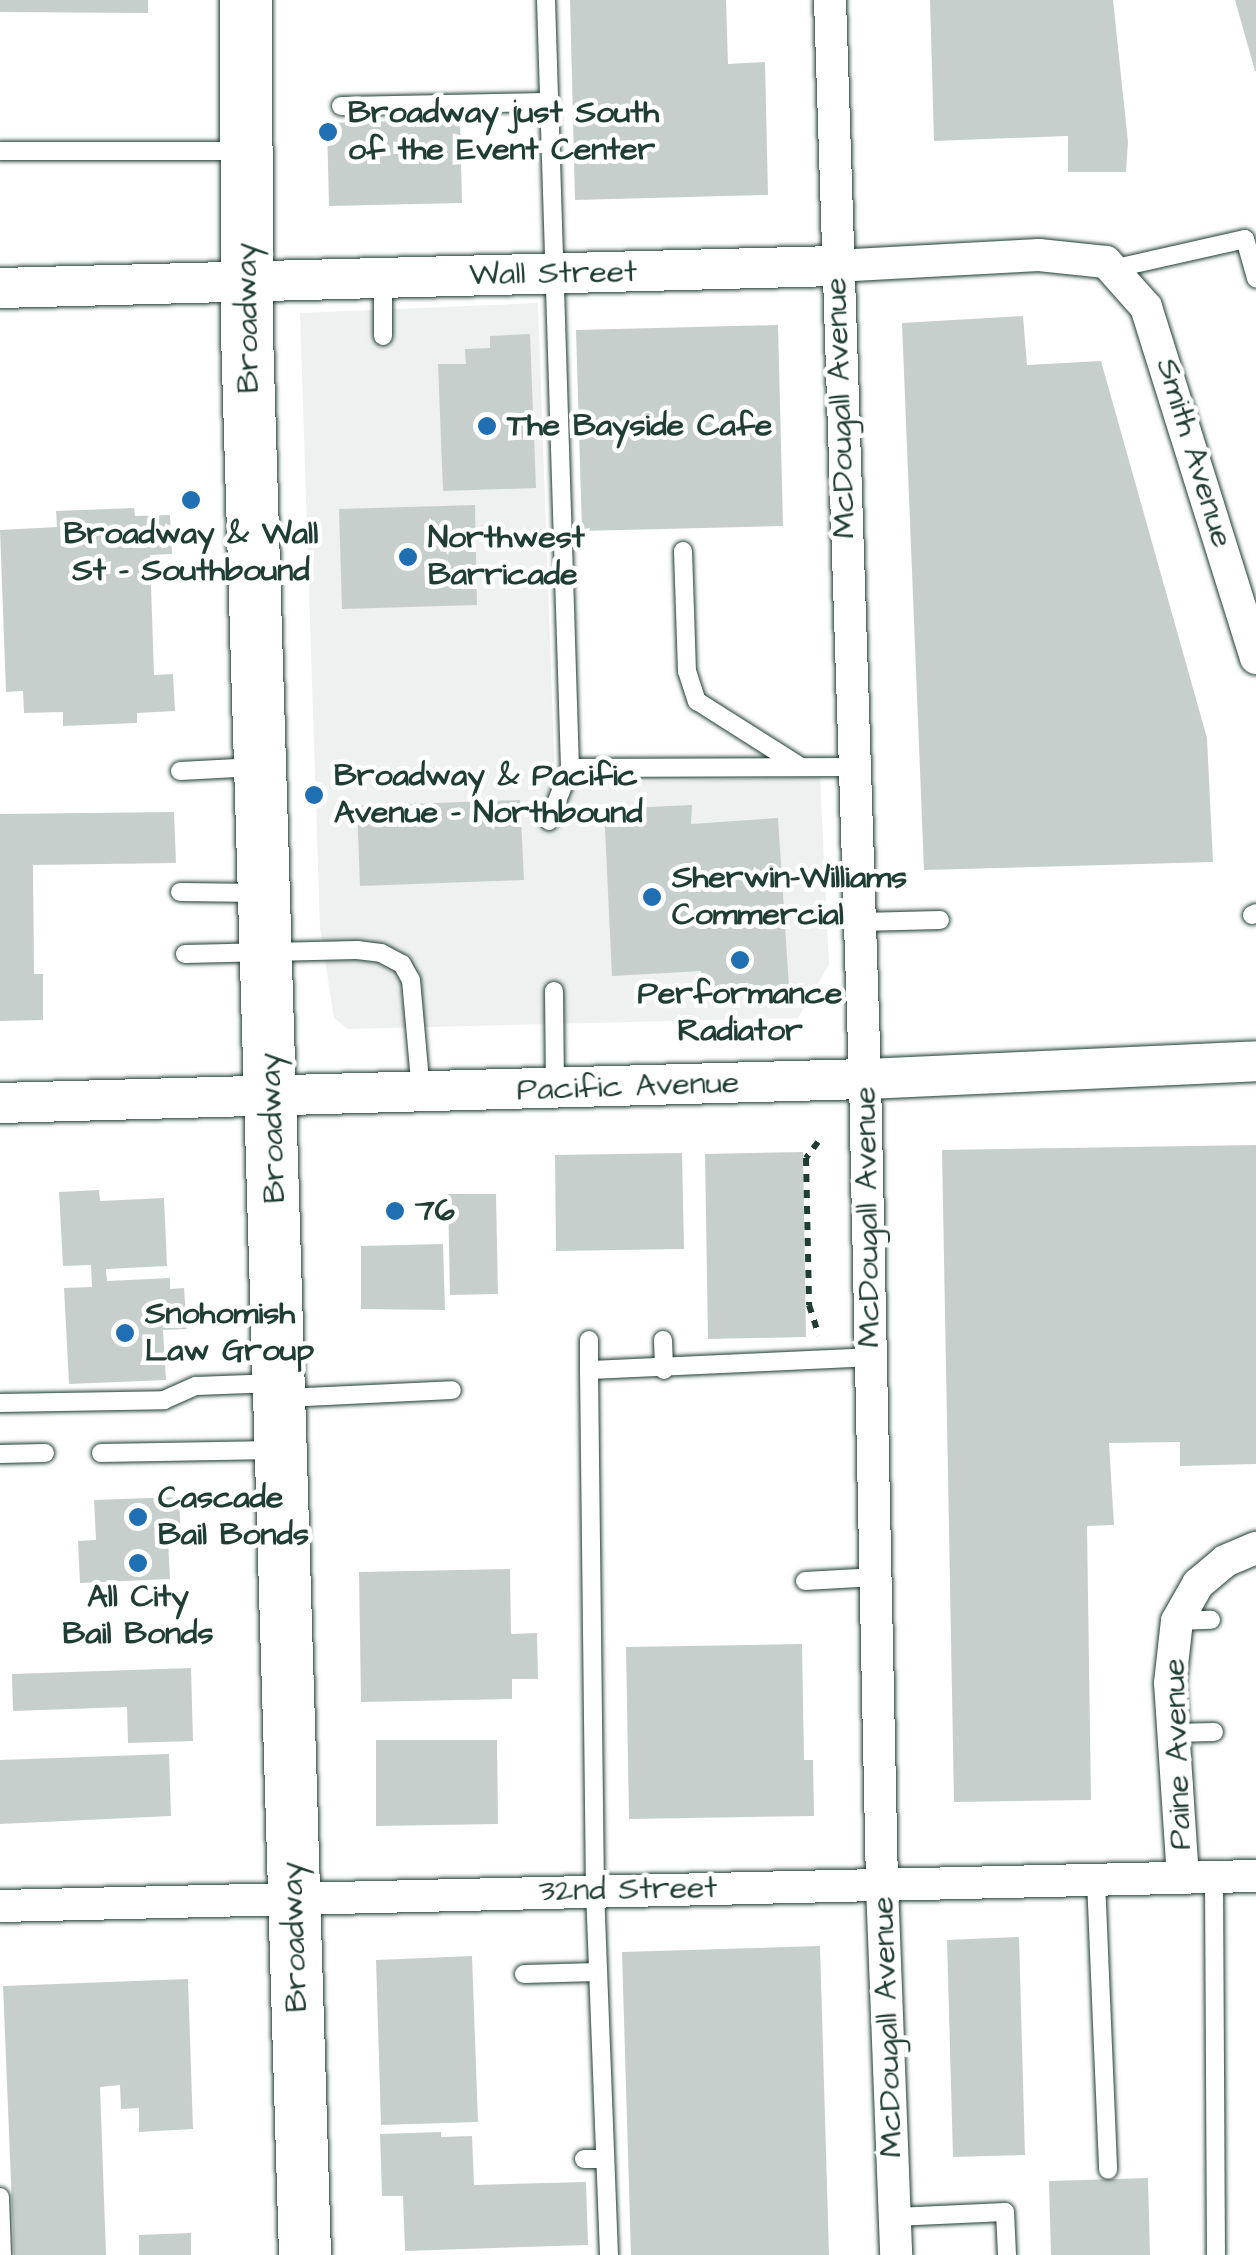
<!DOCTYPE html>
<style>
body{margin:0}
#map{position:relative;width:1256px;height:2255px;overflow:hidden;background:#fff;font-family:"Architects Daughter",sans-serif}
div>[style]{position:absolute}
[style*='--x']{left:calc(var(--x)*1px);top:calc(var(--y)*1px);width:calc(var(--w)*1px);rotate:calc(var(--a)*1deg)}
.built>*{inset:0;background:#eef1f0}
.building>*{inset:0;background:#c7cfcc}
.path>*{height:6px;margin-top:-3px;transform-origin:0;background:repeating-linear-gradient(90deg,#1f3d34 0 8px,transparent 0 16px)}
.roads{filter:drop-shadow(0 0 2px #1f3d34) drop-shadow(0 0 2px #1f3d34)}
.service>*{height:18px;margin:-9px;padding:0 9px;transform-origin:9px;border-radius:9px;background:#fff}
.minor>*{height:32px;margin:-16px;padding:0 16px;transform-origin:16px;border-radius:16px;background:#fff}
.tertiary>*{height:40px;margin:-20px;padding:0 20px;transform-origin:20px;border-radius:20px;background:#fff}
.primary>*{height:52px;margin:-26px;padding:0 26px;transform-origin:26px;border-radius:26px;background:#fff}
.dots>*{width:28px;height:28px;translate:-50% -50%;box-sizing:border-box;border:5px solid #fff;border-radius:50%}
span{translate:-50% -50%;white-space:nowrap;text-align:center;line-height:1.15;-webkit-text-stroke:9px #fff;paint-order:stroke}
.poi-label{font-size:32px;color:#1f3d34;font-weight:700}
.left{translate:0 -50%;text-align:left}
.street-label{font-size:32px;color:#1f3d34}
</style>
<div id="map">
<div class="built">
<i style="clip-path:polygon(538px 303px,555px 784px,820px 777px,829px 965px,798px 1018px,348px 1029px,334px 1018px,320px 928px,300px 313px)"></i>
</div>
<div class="building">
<i style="clip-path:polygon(0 0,148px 0,148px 13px,0 12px)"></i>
<i style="clip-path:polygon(570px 0,726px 0,728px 64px,765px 62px,768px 195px,575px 200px)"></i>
<i style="clip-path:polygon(930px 0,1113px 0,1128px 142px,1126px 172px,1068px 172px,1068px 136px,934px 141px)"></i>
<i style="clip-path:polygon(1235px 0,1256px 0,1256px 71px,1255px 71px)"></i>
<i style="clip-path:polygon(460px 119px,462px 203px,329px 206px,327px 123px)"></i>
<i style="clip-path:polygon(1023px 316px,1027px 365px,1101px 361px,1207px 738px,1213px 862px,924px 870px,902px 323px)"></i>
<i style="clip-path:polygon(778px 325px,783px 526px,582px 531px,576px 330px)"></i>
<i style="clip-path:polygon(530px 334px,536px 488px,443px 491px,438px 364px,466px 364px,465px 349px,490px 348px,490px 336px)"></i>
<i style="clip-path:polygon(475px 505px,477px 605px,342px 609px,339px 509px)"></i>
<i style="clip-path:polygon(134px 508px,135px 516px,170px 515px,172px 554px,150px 555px,154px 675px,173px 674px,175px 711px,137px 713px,137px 723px,63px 726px,63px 712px,24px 713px,23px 691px,6px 692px,0 530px,57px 527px,56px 511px)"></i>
<i style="clip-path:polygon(520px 800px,524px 880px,360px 886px,357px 806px)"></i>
<i style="clip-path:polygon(692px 805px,691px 824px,778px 818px,789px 987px,702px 992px,701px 971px,612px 976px,604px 809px)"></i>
<i style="clip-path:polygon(174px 812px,176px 863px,33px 865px,34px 974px,43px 974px,43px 1020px,0 1021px,0 814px)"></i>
<i style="clip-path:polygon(1256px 1145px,1256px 1464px,1180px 1466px,1180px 1442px,1109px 1443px,1114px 1525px,1087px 1526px,1091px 1800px,954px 1802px,942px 1150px)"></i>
<i style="clip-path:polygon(803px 1152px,806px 1337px,708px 1339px,705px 1154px)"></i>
<i style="clip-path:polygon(682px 1153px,684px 1249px,556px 1251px,555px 1155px)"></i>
<i style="clip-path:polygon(99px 1190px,100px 1201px,164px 1198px,167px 1266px,106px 1269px,107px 1281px,170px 1278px,170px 1289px,184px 1288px,187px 1329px,163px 1330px,166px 1380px,69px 1384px,64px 1288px,92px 1287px,91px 1265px,63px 1266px,59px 1192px)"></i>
<i style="clip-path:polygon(448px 1194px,496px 1194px,498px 1294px,450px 1295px)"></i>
<i style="clip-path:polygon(443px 1244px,445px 1310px,361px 1309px,361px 1246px)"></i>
<i style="clip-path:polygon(179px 1497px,181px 1540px,168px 1540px,170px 1579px,80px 1583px,78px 1541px,96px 1540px,94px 1500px)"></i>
<i style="clip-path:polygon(510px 1569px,511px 1634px,537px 1633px,538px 1679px,512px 1679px,512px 1699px,361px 1702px,359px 1572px)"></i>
<i style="clip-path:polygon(802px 1644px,804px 1760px,813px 1760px,814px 1816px,629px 1819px,626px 1647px)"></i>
<i style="clip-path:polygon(191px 1668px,193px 1741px,128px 1743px,127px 1707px,13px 1711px,12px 1674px)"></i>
<i style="clip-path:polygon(376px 1740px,497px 1740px,498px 1824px,376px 1826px)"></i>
<i style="clip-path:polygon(169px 1754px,171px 1816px,0 1824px,0 1760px)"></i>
<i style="clip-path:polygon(1019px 1937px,1025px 2155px,953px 2157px,947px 1940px)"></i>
<i style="clip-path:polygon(820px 1946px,829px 2255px,631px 2255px,622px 1952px)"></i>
<i style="clip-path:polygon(472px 1956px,478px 2122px,381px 2125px,376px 1960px)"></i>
<i style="clip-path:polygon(188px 1979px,193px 2129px,139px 2132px,139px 2108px,121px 2109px,120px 2085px,100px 2087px,106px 2255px,14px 2255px,3px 1986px)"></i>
<i style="clip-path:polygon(441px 2132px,441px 2137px,472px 2136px,474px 2185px,586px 2182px,588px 2245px,405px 2251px,403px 2196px,382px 2196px,380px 2134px)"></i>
<i style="clip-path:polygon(1148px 2178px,1150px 2255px,1051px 2255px,1049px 2181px)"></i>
<i style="clip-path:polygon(191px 2233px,191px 2255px,139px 2255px,139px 2235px)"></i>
</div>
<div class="path">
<i style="--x:818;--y:1142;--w:20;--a:127"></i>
<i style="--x:806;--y:1158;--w:147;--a:88.8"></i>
<i style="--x:809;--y:1305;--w:32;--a:72"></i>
</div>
<div class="roads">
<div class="service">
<i style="--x:546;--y:0;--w:768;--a:88.21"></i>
<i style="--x:570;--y:768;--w:57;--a:111.6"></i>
<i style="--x:341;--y:106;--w:208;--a:-1.1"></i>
<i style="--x:0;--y:151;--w:240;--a:0"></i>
<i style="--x:1112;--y:269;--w:136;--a:-12.7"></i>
<i style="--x:1245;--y:239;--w:41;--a:74.2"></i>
<i style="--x:383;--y:278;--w:58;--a:90"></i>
<i style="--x:683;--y:551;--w:120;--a:88.1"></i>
<i style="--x:687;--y:671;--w:32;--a:72"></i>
<i style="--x:697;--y:701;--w:123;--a:32.4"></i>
<i style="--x:570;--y:768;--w:284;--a:-0.2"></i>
<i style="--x:180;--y:771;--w:76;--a:-3"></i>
<i style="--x:180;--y:892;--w:80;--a:0.7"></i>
<i style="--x:1252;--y:915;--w:4;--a:-27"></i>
<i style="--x:860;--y:922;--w:80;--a:-1.4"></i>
<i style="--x:185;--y:954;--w:172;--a:-1.3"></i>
<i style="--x:357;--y:950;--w:24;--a:7"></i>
<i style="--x:381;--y:953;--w:24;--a:28"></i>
<i style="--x:402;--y:964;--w:18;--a:61"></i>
<i style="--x:411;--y:980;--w:111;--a:84.9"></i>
<i style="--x:554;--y:991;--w:98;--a:89.4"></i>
<i style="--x:589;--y:1340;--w:30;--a:90"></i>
<i style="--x:663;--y:1340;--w:30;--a:88"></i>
<i style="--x:285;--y:1398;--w:167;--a:-2.7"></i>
<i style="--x:0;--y:1403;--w:164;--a:-1"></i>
<i style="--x:164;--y:1400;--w:35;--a:-24"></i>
<i style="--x:196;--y:1386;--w:80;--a:-2.1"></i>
<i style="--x:101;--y:1453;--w:174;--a:-1"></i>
<i style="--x:0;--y:1454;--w:45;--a:-1.3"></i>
<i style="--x:805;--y:1581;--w:71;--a:-3.2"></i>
<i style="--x:1177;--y:1621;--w:34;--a:-2"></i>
<i style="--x:1174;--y:1733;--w:40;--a:-1.4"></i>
<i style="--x:1214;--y:1879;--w:376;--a:89.7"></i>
<i style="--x:1096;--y:1880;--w:290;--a:87.6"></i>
<i style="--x:524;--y:1974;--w:74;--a:-1.5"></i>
<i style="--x:584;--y:2159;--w:21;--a:0"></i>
<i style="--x:0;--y:2197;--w:58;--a:88"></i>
<i style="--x:895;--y:2217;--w:110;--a:-2.6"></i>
<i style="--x:1005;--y:2212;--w:43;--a:87.3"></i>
<i style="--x:609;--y:2255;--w:364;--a:-92.2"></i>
<i style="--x:595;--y:1891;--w:521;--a:-90.66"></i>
<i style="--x:589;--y:1370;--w:282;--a:-2.6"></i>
</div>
<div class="minor">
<i style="--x:830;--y:0;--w:1080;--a:88.14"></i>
<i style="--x:865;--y:1079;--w:806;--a:88.79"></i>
<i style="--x:882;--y:1885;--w:370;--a:87.8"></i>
<i style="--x:835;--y:266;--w:204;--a:-3.1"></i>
<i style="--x:1039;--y:255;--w:67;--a:6"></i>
<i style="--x:1106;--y:262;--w:60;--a:48.4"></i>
<i style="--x:1146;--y:307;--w:368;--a:72.6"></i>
<i style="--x:1183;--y:1878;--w:195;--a:-93.8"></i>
<i style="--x:1170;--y:1683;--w:62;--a:-83.6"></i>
<i style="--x:1177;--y:1621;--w:43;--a:-60.4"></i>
<i style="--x:1198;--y:1584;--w:35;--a:-40"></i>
<i style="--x:1225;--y:1561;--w:34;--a:-23"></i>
<i style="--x:0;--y:1906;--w:1256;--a:-1.37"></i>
</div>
<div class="tertiary">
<i style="--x:0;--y:288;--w:835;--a:-1.51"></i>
<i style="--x:0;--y:1103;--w:865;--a:-1.59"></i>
<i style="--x:865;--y:1079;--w:391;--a:-2.6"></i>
</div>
<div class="primary">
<i style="--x:246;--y:0;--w:334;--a:89.8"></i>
<i style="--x:247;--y:334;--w:1922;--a:88.27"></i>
</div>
</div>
<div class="dots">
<i style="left:328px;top:132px;background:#1f6fb2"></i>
<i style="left:487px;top:426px;background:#1f6fb2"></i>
<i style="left:191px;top:500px;background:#1f6fb2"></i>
<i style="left:408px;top:557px;background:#1f6fb2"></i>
<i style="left:314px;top:795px;background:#1f6fb2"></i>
<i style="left:652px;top:897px;background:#1f6fb2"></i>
<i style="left:740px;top:960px;background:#1f6fb2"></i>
<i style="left:395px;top:1211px;background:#1f6fb2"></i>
<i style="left:125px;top:1333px;background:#1f6fb2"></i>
<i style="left:138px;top:1517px;background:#1f6fb2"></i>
<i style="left:138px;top:1563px;background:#1f6fb2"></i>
</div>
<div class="poi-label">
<span class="left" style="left:348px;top:132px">Broadway just South<br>of the Event Center</span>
<span class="left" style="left:507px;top:426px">The Bayside Cafe</span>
<span style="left:191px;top:553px">Broadway &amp; Wall<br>St - Southbound</span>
<span class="left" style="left:428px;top:557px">Northwest<br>Barricade</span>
<span class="left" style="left:334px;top:795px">Broadway &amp; Pacific<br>Avenue - Northbound</span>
<span class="left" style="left:672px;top:897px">Sherwin-Williams<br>Commercial</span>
<span style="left:740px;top:1013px">Performance<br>Radiator</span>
<span class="left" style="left:415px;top:1211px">76</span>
<span class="left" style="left:145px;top:1333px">Snohomish<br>Law Group</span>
<span class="left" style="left:158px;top:1517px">Cascade<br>Bail Bonds</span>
<span style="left:138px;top:1616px">All City<br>Bail Bonds</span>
</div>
<div class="street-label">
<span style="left:553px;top:274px;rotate:-1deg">Wall Street</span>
<span style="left:248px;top:318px;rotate:-91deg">Broadway</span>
<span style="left:841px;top:408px;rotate:-92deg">McDougall Avenue</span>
<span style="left:1194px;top:453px;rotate:73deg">Smith Avenue</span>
<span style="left:628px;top:1087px;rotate:-2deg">Pacific Avenue</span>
<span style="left:273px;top:1128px;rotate:-92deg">Broadway</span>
<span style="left:868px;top:1217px;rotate:-91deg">McDougall Avenue</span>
<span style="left:1178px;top:1754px;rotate:-92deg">Paine Avenue</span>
<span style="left:628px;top:1890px;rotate:-1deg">32nd Street</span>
<span style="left:295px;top:1937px;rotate:-92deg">Broadway</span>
<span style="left:888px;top:2027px;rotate:-92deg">McDougall Avenue</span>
</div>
</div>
